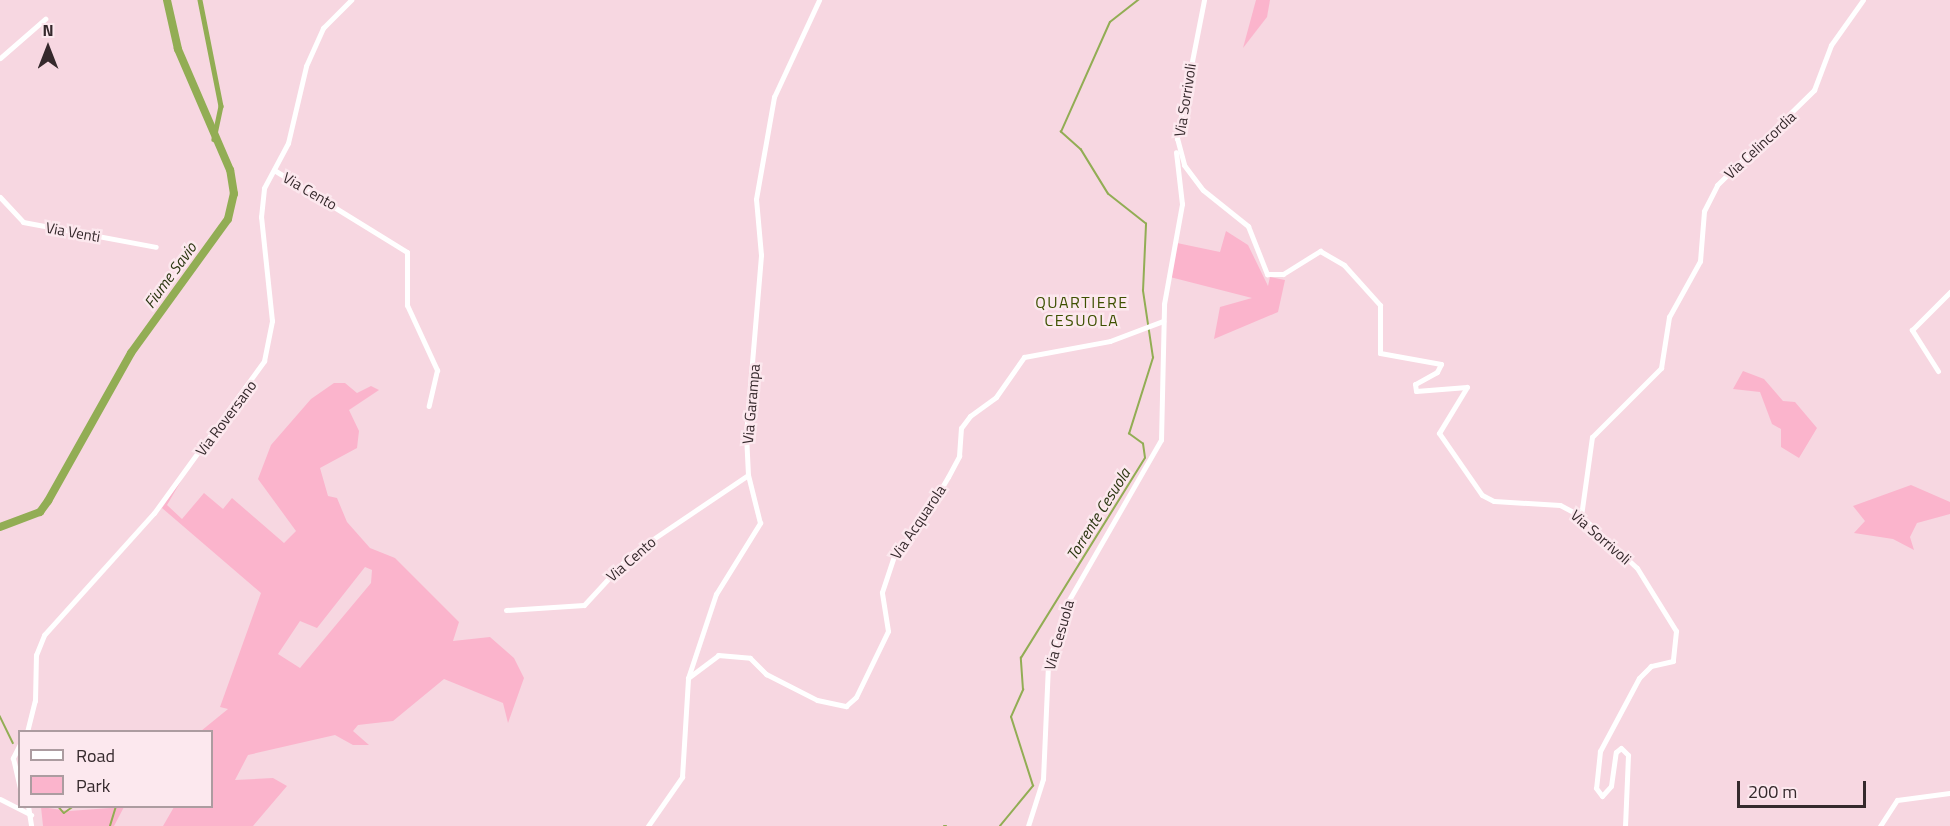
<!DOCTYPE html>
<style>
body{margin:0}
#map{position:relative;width:1950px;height:826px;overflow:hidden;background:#f7d7e1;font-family:"Titillium Web",sans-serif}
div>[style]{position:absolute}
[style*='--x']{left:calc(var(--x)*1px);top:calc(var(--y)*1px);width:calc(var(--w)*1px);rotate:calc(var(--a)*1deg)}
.green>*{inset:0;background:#fbb4cc}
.stream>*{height:1.5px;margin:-0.75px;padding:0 0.75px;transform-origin:0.75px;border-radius:0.75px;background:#92ad54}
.canal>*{height:4.5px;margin:-2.25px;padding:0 2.25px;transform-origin:2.25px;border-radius:2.25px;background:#92ad54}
.river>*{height:8px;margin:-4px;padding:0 4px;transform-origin:4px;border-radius:4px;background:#92ad54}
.minor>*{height:5px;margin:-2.5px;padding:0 2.5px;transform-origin:2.5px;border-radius:2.5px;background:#fff}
span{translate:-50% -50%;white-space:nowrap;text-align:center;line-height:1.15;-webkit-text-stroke:5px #fce8ee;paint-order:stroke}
.street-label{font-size:15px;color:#35292c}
.water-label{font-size:16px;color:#2c3712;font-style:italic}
.neighbourhood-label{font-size:16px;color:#3d5000;letter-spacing:1.5px}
.legend{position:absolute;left:18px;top:730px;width:195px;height:78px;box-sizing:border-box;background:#fce8ee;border:2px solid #ac9ca0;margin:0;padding:8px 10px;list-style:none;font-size:18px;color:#35292c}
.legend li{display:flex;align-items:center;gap:12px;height:30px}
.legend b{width:30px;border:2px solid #ac9ca0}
.north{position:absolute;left:18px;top:18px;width:60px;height:60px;-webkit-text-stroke:4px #fce8ee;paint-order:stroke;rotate:0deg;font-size:16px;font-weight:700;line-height:24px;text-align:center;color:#35292c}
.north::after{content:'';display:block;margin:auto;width:21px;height:27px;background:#35292c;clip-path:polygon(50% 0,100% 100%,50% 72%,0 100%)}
.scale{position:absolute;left:1737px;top:781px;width:129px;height:27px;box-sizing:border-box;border:3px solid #35292c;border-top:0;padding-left:8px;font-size:18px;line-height:21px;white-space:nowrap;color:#35292c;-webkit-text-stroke:4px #fce8ee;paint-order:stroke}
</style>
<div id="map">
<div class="green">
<i style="clip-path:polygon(1256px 0,1270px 0,1267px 17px,1243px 48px)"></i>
<i style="clip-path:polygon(1226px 231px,1248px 245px,1268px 286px,1270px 277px,1285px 280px,1278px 312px,1214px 339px,1220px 307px,1252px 298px,1170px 277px,1177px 243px,1220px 252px)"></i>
<i style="clip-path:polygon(1743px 371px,1764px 379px,1783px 401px,1795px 402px,1817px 428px,1799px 458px,1781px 447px,1781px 429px,1772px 424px,1760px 392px,1733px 389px)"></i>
<i style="clip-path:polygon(evenodd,334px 383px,345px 383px,357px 393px,371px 386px,379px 390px,349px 410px,359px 431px,357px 448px,320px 468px,328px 496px,337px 498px,347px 522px,370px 548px,395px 558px,459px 622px,453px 641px,490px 637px,514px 658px,524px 678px,508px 723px,503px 703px,444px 679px,393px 721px,358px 725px,353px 731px,369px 745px,353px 745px,335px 735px,248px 755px,235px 780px,273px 778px,287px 786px,253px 826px,163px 826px,174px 807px,212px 806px,212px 732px,201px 731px,228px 709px,220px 707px,261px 593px,162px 508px,185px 474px,167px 505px,182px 519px,204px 493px,223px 509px,232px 498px,284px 543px,296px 531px,258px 479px,271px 445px,311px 399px,334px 383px,365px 567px,372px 570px,371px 583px,300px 668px,278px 654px,300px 621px,317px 628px,365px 567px)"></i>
<i style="clip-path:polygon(1911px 485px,1950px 502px,1950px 514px,1917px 523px,1910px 537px,1914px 550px,1893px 539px,1854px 533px,1865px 521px,1853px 506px)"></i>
<i style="clip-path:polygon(41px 807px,69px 811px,124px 807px,114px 826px,43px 826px)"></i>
</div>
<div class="stream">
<i style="--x:0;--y:716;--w:30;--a:64"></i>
<i style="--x:58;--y:806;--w:9;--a:49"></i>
<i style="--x:64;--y:813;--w:12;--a:-35"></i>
<i style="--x:110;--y:826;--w:21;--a:-73"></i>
<i style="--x:944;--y:826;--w:2;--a:0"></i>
<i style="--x:1000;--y:826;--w:52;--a:-50.5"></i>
<i style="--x:1033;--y:786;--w:72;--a:-107.7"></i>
<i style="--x:1011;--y:717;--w:30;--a:-66"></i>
<i style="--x:1023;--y:690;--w:32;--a:-94"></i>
<i style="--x:1021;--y:658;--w:235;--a:-58.2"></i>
<i style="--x:1145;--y:458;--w:14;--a:-98"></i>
<i style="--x:1143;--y:444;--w:17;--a:-144"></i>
<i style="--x:1129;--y:434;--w:80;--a:-72.5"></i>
<i style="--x:1153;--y:358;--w:68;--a:-98.5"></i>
<i style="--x:1143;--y:291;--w:67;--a:-87.4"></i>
<i style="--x:1146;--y:224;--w:48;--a:-141.7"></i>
<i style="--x:1108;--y:194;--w:52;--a:-121.5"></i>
<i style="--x:1081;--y:150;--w:27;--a:-138"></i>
<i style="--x:1061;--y:132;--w:120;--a:-66"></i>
<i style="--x:1110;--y:22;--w:36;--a:-38"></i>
</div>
<div class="canal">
<i style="--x:200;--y:0;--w:108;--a:78.8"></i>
<i style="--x:221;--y:106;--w:34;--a:102"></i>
</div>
<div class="river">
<i style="--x:0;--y:527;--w:43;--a:-20.6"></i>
<i style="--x:40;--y:512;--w:14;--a:-54"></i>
<i style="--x:48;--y:501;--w:170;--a:-60.7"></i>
<i style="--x:131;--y:353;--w:165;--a:-54.1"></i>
<i style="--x:228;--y:219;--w:26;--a:-77"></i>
<i style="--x:234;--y:194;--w:24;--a:-99"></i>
<i style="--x:230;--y:170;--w:132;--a:-113.3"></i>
<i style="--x:178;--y:49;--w:50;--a:-102.7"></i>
</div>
<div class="minor">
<i style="--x:1204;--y:0;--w:141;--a:101.1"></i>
<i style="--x:1177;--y:138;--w:28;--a:75"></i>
<i style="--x:1184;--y:165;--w:31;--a:53"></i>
<i style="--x:1203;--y:190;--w:58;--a:38.7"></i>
<i style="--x:1248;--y:226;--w:52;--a:68.4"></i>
<i style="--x:1267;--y:274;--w:16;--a:0"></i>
<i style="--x:1283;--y:274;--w:44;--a:-31.9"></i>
<i style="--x:1320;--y:251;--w:28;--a:30"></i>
<i style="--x:1344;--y:265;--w:54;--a:48"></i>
<i style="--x:1380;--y:305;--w:48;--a:90"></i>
<i style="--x:1380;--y:353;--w:62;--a:10.2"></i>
<i style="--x:1441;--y:364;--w:9;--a:117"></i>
<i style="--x:1437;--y:372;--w:25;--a:151"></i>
<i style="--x:1415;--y:384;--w:7;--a:82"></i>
<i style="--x:1416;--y:391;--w:51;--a:-4.5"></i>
<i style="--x:1467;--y:387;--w:54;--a:121.3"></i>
<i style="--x:1439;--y:433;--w:75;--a:55.3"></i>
<i style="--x:1482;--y:495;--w:13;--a:27"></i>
<i style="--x:1494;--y:501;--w:66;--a:3.5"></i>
<i style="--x:1560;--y:505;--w:24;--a:28"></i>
<i style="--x:1581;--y:516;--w:76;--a:42.9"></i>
<i style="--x:1637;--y:568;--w:74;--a:58.2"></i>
<i style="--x:1676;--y:631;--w:30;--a:96"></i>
<i style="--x:1673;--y:661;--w:23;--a:167"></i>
<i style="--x:1651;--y:666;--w:17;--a:135"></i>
<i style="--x:1639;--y:678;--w:83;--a:118.1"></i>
<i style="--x:1600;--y:751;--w:37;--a:96"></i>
<i style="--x:1596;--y:788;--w:10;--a:53"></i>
<i style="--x:1602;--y:796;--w:13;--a:-48"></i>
<i style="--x:1611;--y:786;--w:34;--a:-82"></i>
<i style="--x:1616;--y:752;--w:6;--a:-39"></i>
<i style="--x:1621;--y:748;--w:10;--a:45"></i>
<i style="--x:1628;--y:755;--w:71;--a:92.4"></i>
<i style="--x:0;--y:58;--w:60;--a:-40.9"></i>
<i style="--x:274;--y:170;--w:156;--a:31.7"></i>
<i style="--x:407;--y:252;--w:53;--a:90"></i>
<i style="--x:407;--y:305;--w:72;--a:65.2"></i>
<i style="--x:437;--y:370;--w:37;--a:103"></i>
<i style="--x:0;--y:197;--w:34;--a:47"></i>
<i style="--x:23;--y:222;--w:135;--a:10.6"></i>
<i style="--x:1938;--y:371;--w:49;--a:-122.4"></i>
<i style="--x:1912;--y:330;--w:54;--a:-45"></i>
<i style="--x:1581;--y:516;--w:80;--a:-82.1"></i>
<i style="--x:1592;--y:437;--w:98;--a:-45"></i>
<i style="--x:1661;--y:368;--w:52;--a:-81.1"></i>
<i style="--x:1669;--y:317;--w:64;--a:-61"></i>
<i style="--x:1700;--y:261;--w:50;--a:-85.4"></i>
<i style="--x:1704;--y:211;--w:29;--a:-63"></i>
<i style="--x:1717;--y:185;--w:136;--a:-44.4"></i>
<i style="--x:1814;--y:90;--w:48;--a:-69.3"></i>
<i style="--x:1831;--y:45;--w:55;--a:-54.6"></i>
<i style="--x:506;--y:610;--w:78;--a:-3.7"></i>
<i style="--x:584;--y:605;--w:69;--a:-47.3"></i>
<i style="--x:631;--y:554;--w:141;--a:-34"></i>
<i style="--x:688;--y:678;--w:38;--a:-37"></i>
<i style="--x:718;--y:655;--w:32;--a:5"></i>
<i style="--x:750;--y:658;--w:23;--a:45"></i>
<i style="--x:766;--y:674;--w:57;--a:27"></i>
<i style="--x:817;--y:700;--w:30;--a:12"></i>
<i style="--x:846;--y:706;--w:13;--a:-42"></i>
<i style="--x:856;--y:697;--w:73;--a:-64.1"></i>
<i style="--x:888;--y:631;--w:39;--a:-99"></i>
<i style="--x:882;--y:592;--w:41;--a:-71.6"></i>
<i style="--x:895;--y:553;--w:32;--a:-46"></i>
<i style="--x:917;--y:530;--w:61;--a:-59.7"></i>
<i style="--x:948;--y:477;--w:24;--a:-62"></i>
<i style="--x:959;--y:456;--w:28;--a:-86"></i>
<i style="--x:961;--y:428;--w:15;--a:-53"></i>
<i style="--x:970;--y:416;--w:32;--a:-36"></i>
<i style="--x:996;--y:397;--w:49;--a:-55"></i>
<i style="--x:1024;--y:357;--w:87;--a:-10.5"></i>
<i style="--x:1110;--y:341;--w:57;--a:-20.7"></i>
<i style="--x:27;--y:732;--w:32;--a:-76"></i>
<i style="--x:35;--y:701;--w:46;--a:-88.8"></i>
<i style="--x:36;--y:655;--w:22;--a:-68"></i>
<i style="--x:44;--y:635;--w:164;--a:-48"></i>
<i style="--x:154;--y:513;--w:188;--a:-54.1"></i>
<i style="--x:264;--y:361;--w:41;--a:-78.7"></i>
<i style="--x:272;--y:321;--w:105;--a:-96"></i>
<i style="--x:261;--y:217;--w:29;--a:-84"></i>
<i style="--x:264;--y:188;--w:51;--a:-61.9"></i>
<i style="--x:288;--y:143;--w:79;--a:-76.8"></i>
<i style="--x:306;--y:66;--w:42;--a:-65.9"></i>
<i style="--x:323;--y:28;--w:40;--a:-45"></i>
<i style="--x:20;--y:744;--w:16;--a:117"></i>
<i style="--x:13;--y:758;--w:31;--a:77"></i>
<i style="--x:0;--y:799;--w:35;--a:27"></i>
<i style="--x:28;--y:806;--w:20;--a:81"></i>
<i style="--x:648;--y:826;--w:60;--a:-55.2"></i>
<i style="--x:682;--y:777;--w:99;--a:-86.5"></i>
<i style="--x:688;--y:678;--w:89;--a:-71.6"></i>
<i style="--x:716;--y:594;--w:84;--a:-58.2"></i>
<i style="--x:760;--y:523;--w:49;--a:-104"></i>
<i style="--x:748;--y:475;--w:41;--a:-92.8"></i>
<i style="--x:746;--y:434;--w:180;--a:-85.2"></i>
<i style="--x:761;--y:255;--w:56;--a:-95.1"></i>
<i style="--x:756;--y:199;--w:104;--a:-80"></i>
<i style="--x:774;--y:97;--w:107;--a:-65.1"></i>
<i style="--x:1028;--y:826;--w:49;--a:-72.3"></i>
<i style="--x:1043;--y:779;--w:115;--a:-87.5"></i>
<i style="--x:1048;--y:664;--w:62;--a:-73"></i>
<i style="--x:1066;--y:605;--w:190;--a:-60.1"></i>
<i style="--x:1161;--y:440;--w:136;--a:-88.7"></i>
<i style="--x:1164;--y:304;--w:102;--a:-79.8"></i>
<i style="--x:1182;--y:204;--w:52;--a:-96.6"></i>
<i style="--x:1880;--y:826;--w:31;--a:-57"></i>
<i style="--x:1897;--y:800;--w:53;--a:-7.5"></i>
</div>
<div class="street-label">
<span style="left:1185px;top:100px;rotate:-81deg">Via Sorrivoli</span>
<span style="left:1760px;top:145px;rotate:-43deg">Via Celincordia</span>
<span style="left:310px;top:191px;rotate:30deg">Via Cento</span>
<span style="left:73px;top:232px;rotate:10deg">Via Venti</span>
<span style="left:751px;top:404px;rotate:-85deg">Via Garampa</span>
<span style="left:226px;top:418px;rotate:-53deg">Via Roversano</span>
<span style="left:918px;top:522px;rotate:-56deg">Via Acquarola</span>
<span style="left:1601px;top:537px;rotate:41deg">Via Sorrivoli</span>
<span style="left:631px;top:559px;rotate:-41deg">Via Cento</span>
<span style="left:1059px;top:635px;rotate:-74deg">Via Cesuola</span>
</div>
<div class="water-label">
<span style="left:170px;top:275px;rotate:-54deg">Fiume Savio</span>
<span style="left:1098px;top:514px;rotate:-58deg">Torrente Cesuola</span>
</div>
<div class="neighbourhood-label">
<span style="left:1082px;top:311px">QUARTIERE<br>CESUOLA</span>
</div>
<ul class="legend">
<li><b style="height:8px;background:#fff"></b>Road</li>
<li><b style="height:16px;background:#fbb4cc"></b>Park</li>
</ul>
<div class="north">N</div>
<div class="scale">200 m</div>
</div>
